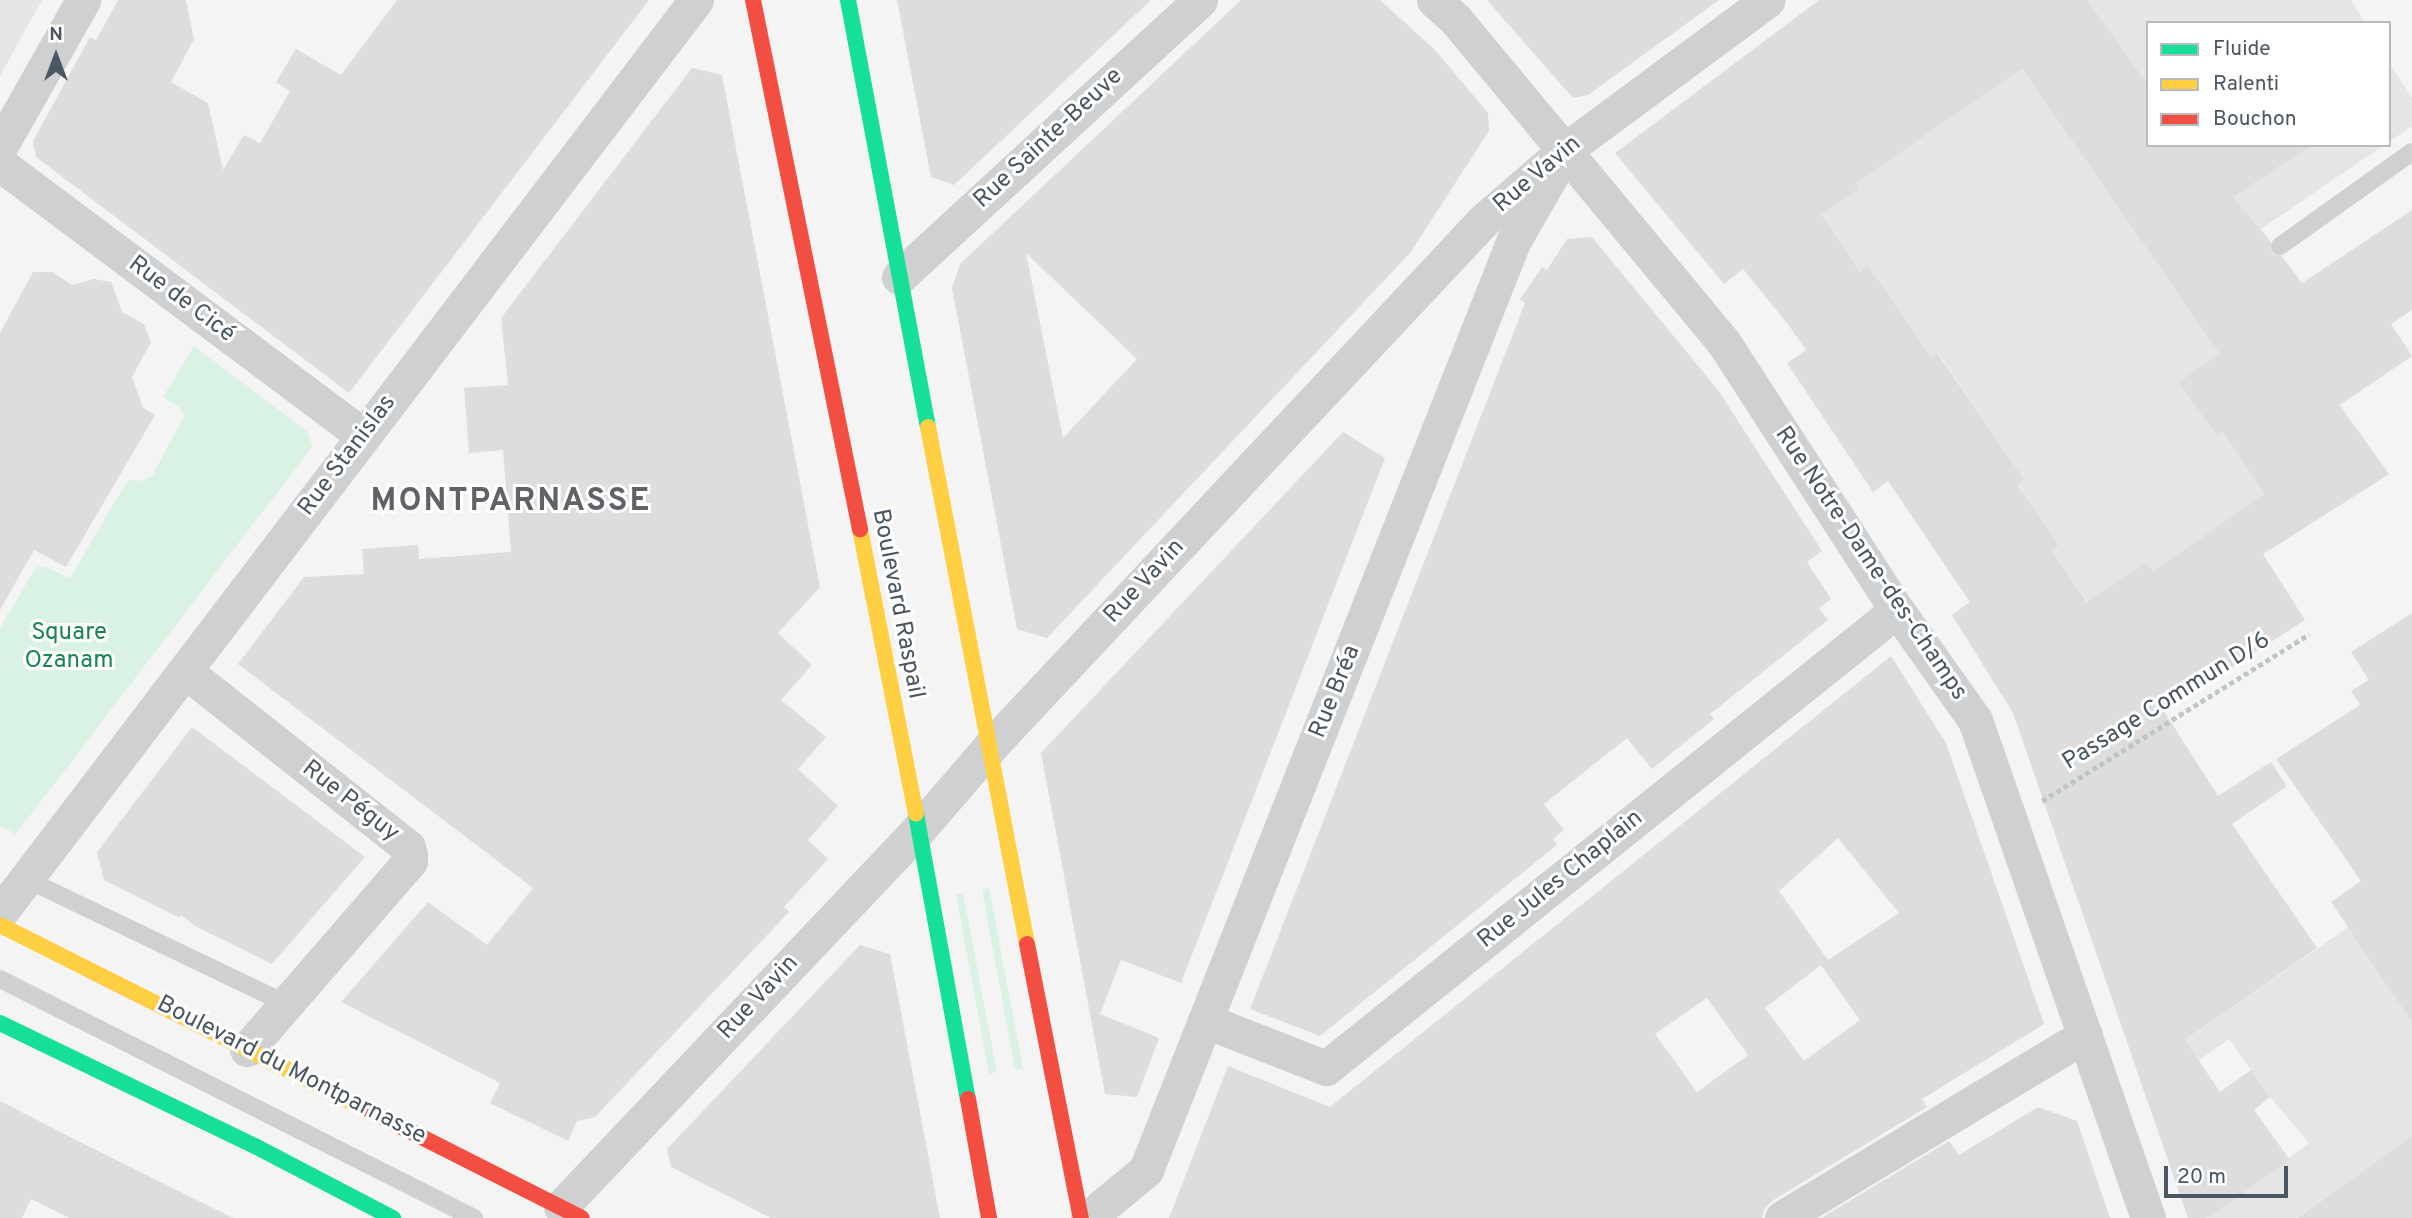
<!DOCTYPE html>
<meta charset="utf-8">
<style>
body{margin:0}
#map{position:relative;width:2412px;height:1218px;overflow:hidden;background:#f4f4f4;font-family:Overpass,sans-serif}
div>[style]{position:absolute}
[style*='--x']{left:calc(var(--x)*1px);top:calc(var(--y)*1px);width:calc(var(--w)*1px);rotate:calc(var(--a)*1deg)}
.education>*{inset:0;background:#e6e5e6}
.green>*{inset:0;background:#d9f2e3}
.building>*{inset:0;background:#ddddde}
.path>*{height:4.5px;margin-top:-2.25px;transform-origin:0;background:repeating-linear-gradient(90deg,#bcc7c4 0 5px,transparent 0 8.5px)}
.lane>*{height:18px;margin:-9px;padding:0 9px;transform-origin:9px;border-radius:9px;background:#ced0d2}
.street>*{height:35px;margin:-17.5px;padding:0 17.5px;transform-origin:17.5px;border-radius:17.5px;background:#ced0d2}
.fast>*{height:16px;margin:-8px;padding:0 8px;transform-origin:8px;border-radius:8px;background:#16e098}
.slow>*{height:16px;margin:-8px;padding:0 8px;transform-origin:8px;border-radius:8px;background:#ffcf43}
.jam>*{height:16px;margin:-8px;padding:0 8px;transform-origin:8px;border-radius:8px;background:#f24e42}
span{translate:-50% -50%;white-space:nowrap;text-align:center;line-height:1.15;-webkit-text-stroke:6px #fff;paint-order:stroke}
.street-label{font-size:24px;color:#4a5661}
.park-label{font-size:24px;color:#17864f}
.district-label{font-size:32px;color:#5f6368;font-weight:700;letter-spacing:2px}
.legend{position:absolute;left:2146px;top:21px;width:245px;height:126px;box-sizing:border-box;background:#fff;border:2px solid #b7bbc0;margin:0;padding:9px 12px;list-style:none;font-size:21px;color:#4a5661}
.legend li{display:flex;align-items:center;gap:14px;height:35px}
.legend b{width:35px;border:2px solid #b7bbc0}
.north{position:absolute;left:21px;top:21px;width:70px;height:70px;-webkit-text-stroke:5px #fff;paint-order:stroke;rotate:0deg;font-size:19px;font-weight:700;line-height:28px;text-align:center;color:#4a5661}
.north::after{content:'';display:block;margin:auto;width:24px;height:32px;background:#4a5661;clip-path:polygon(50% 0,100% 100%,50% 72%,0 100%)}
.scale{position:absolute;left:2164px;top:1166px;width:124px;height:32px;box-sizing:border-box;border:4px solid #4a5661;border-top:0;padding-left:9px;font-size:21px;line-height:24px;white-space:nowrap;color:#4a5661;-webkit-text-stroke:5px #fff;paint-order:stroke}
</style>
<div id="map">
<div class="education">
<i style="clip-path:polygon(0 0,42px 0,0 76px)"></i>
<i style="clip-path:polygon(1998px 0,2351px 0,2365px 23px,2148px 23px,2148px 145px,2384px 145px,2261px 229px,2309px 292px,2350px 264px,2412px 356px,2340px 405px,2389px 474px,2118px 646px,2052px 550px,2059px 545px,2017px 485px,2024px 479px,1938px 353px,1931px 357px,1868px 267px,1860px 272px,1782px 160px)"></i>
<i style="clip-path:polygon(2389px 63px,2412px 98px,2412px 126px,2389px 142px)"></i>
<i style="clip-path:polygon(2412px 883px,2412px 1136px,2296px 1218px,2207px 1218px,2309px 1143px,2270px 1097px,2229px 1039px,2146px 1097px,2138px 1073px)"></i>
</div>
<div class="green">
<i style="clip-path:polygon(194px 346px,308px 432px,312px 447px,16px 834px,0 826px,0 628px,36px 567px,46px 567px,70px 578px,128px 480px,139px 481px,152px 476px,184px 416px,179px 407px,163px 397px)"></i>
<i style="clip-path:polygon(989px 888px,1023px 1068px,1015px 1070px,982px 890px)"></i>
<i style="clip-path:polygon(963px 893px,997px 1072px,989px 1074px,956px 895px)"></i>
</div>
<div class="building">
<i style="clip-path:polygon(118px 0,186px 0,194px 39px,171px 82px,208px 103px,223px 170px,244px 135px,260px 143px,290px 91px,276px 82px,296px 49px,341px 75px,397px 0,649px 0,349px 393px,36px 157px,33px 141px,90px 37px,96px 40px)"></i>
<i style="clip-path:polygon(897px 0,1151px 0,954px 185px,931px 177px)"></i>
<i style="clip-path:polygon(evenodd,1241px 0,1380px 0,1435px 50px,1488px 113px,1489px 131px,1410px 253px,1047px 638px,1017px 629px,952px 288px,960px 264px,1241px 0,1026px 253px,1137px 359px,1063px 438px,1026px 253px)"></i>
<i style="clip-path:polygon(1487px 0,1719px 0,1588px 95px,1573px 98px)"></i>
<i style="clip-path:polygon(evenodd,1819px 0,2087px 0,2148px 85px,2148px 145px,2311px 145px,2233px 197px,2270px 241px,2271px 253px,2282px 257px,2302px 283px,2412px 210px,2412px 310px,2391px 324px,2412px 356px,2339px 405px,2389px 474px,2263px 554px,2305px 620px,2164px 711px,2218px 796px,2271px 762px,2287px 786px,2232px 824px,2317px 948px,2185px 1040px,2220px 1092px,2251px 1070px,2270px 1097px,2254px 1110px,2290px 1160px,2207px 1218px,2188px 1218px,2013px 713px,1952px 615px,1970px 602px,1888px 481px,1873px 492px,1787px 363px,1806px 350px,1787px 323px,1743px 269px,1724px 284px,1615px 153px,1819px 0,2022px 68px,2220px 354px,2179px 382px,2216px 435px,2223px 431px,2265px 494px,2153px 571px,2146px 563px,2087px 602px,2052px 550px,2059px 545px,2017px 485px,2024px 479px,1937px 353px,1931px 357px,1868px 266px,1860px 272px,1821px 215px,1859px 188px,1856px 183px,2022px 68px)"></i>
<i style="clip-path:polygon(692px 68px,722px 75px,820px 587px,778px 633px,812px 665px,781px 700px,826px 737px,798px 769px,838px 806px,808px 840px,828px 859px,784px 907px,789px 912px,595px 1117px,577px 1121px,568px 1141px,490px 1103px,500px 1083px,341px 1002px,428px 902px,487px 945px,533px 888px,238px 664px,304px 577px,364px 574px,362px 549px,418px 545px,419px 559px,511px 552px,503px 450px,469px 453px,464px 388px,508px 385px,501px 318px)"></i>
<i style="clip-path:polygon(1592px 237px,1718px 390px,1822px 551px,1807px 562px,1831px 599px,1819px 608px,1828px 620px,1710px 714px,1714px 719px,1652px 769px,1627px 738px,1544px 804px,1564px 830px,1553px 839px,1557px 845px,1320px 1036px,1250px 1009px,1525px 303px,1520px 299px,1542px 267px,1547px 270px,1567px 239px)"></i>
<i style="clip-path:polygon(33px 272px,53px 272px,72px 285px,94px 279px,111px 282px,122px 312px,144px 324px,151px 342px,132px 377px,143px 408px,155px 415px,66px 567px,34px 550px,0 610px,0 333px)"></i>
<i style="clip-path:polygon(1343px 432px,1385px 458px,1181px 983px,1121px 960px,1100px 1014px,1159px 1038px,1137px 1097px,1105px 1094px,1041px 753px)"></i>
<i style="clip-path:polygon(2412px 613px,2412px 1022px,2331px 902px,2361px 881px,2276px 759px,2360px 705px,2351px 691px,2369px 680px,2351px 652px)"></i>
<i style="clip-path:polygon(evenodd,1891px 656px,1946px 743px,2044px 1024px,1922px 1099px,1927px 1107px,1772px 1201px,1765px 1208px,1762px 1218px,1169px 1218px,1228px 1066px,1330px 1107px,1891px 656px,1838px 838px,1899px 913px,1822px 964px,1828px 960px,1779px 891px,1838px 838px,1891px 656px,1821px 965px,1860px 1020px,1804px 1061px,1765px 1008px,1821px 965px,1891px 656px,1707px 998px,1748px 1055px,1697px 1092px,1655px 1034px,1707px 998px)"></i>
<i style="clip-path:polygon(192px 727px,365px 857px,272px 964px,195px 926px,181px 915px,180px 918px,104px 880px,97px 852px)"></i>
<i style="clip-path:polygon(860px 945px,890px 954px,940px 1218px,771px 1218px,671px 1167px,667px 1149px)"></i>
<i style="clip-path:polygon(0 1101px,74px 1139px,233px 1218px,69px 1218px,31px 1199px,22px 1218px,0 1218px)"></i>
<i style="clip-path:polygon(2038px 1107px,2077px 1121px,2110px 1218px,1821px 1218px,1949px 1141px,1959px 1155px)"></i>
<i style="clip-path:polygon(2412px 1136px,2412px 1218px,2297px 1218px)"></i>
</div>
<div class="path">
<i style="--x:2042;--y:801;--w:315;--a:-32"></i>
</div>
<div class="lane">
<i style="--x:2280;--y:246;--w:162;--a:-35.5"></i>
<i style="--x:26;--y:879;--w:289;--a:25.6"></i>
<i style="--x:0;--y:979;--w:531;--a:26.76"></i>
</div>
<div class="street">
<i style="--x:1434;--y:0;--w:30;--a:42"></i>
<i style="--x:1456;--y:20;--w:420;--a:50.3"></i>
<i style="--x:1724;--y:343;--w:318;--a:57.1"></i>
<i style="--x:1897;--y:610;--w:135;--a:54.7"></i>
<i style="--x:1975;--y:720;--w:527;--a:70.84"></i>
<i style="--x:0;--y:147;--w:169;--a:-60.5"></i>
<i style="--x:0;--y:164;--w:454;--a:36.8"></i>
<i style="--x:899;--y:277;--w:409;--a:-42.6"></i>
<i style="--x:185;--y:671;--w:284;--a:38.3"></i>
<i style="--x:408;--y:847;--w:8;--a:76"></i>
<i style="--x:410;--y:855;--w:6;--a:90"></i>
<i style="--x:410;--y:861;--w:249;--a:130.9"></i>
<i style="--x:0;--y:913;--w:1148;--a:-52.68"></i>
<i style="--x:1206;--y:1021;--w:129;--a:21.4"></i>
<i style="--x:1326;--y:1068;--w:732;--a:-38.73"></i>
<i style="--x:561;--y:1207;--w:521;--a:-46.56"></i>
<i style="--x:919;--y:829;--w:107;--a:-49.2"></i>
<i style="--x:989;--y:748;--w:722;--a:-46.85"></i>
<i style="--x:1483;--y:221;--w:108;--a:-40.9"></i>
<i style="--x:1565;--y:150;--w:252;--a:-36.5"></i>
<i style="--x:1088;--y:1218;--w:75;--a:-39.6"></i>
<i style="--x:1146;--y:1170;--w:998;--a:-68.42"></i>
<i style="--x:1513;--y:242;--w:78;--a:-60.2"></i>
<i style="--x:1782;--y:1218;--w:354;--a:-31.1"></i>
</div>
<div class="fast">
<i style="--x:848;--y:0;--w:434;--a:79.4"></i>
<i style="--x:916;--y:814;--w:290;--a:79.7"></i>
<i style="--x:0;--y:1023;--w:283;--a:25.8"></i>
<i style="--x:255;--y:1146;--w:156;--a:27.6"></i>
</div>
<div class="slow">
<i style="--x:928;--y:427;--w:526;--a:79.16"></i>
<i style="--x:860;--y:529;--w:290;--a:78.9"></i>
<i style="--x:0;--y:925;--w:414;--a:26.7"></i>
</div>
<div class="jam">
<i style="--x:753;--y:0;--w:540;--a:78.57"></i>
<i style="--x:1027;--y:944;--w:279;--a:78.9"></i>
<i style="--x:968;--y:1099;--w:121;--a:80"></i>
<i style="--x:370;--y:1111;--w:237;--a:26.8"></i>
</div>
<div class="street-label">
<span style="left:1049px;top:139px;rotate:-43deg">Rue Sainte-Beuve</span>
<span style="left:1538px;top:175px;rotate:-40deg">Rue Vavin</span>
<span style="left:181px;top:300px;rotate:37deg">Rue de Cicé</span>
<span style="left:348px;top:456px;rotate:-53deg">Rue Stanislas</span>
<span style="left:1870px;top:564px;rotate:56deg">Rue Notre-Dame-des-Champs</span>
<span style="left:1145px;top:582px;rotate:-47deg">Rue Vavin</span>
<span style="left:897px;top:604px;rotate:79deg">Boulevard Raspail</span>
<span style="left:1336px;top:692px;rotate:-68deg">Rue Bréa</span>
<span style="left:2167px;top:702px;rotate:-32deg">Passage Commun D/6</span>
<span style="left:350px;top:802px;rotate:38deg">Rue Péguy</span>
<span style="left:1561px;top:880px;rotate:-39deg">Rue Jules Chaplain</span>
<span style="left:759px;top:998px;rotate:-47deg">Rue Vavin</span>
<span style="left:291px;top:1071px;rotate:27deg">Boulevard du Montparnasse</span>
</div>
<div class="park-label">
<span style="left:69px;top:648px">Square<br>Ozanam</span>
</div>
<div class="district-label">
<span style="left:511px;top:502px">MONTPARNASSE</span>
</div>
<ul class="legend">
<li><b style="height:9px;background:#16e098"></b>Fluide</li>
<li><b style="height:9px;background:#ffcf43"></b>Ralenti</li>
<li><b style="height:9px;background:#f24e42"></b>Bouchon</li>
</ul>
<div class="north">N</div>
<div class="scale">20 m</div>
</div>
